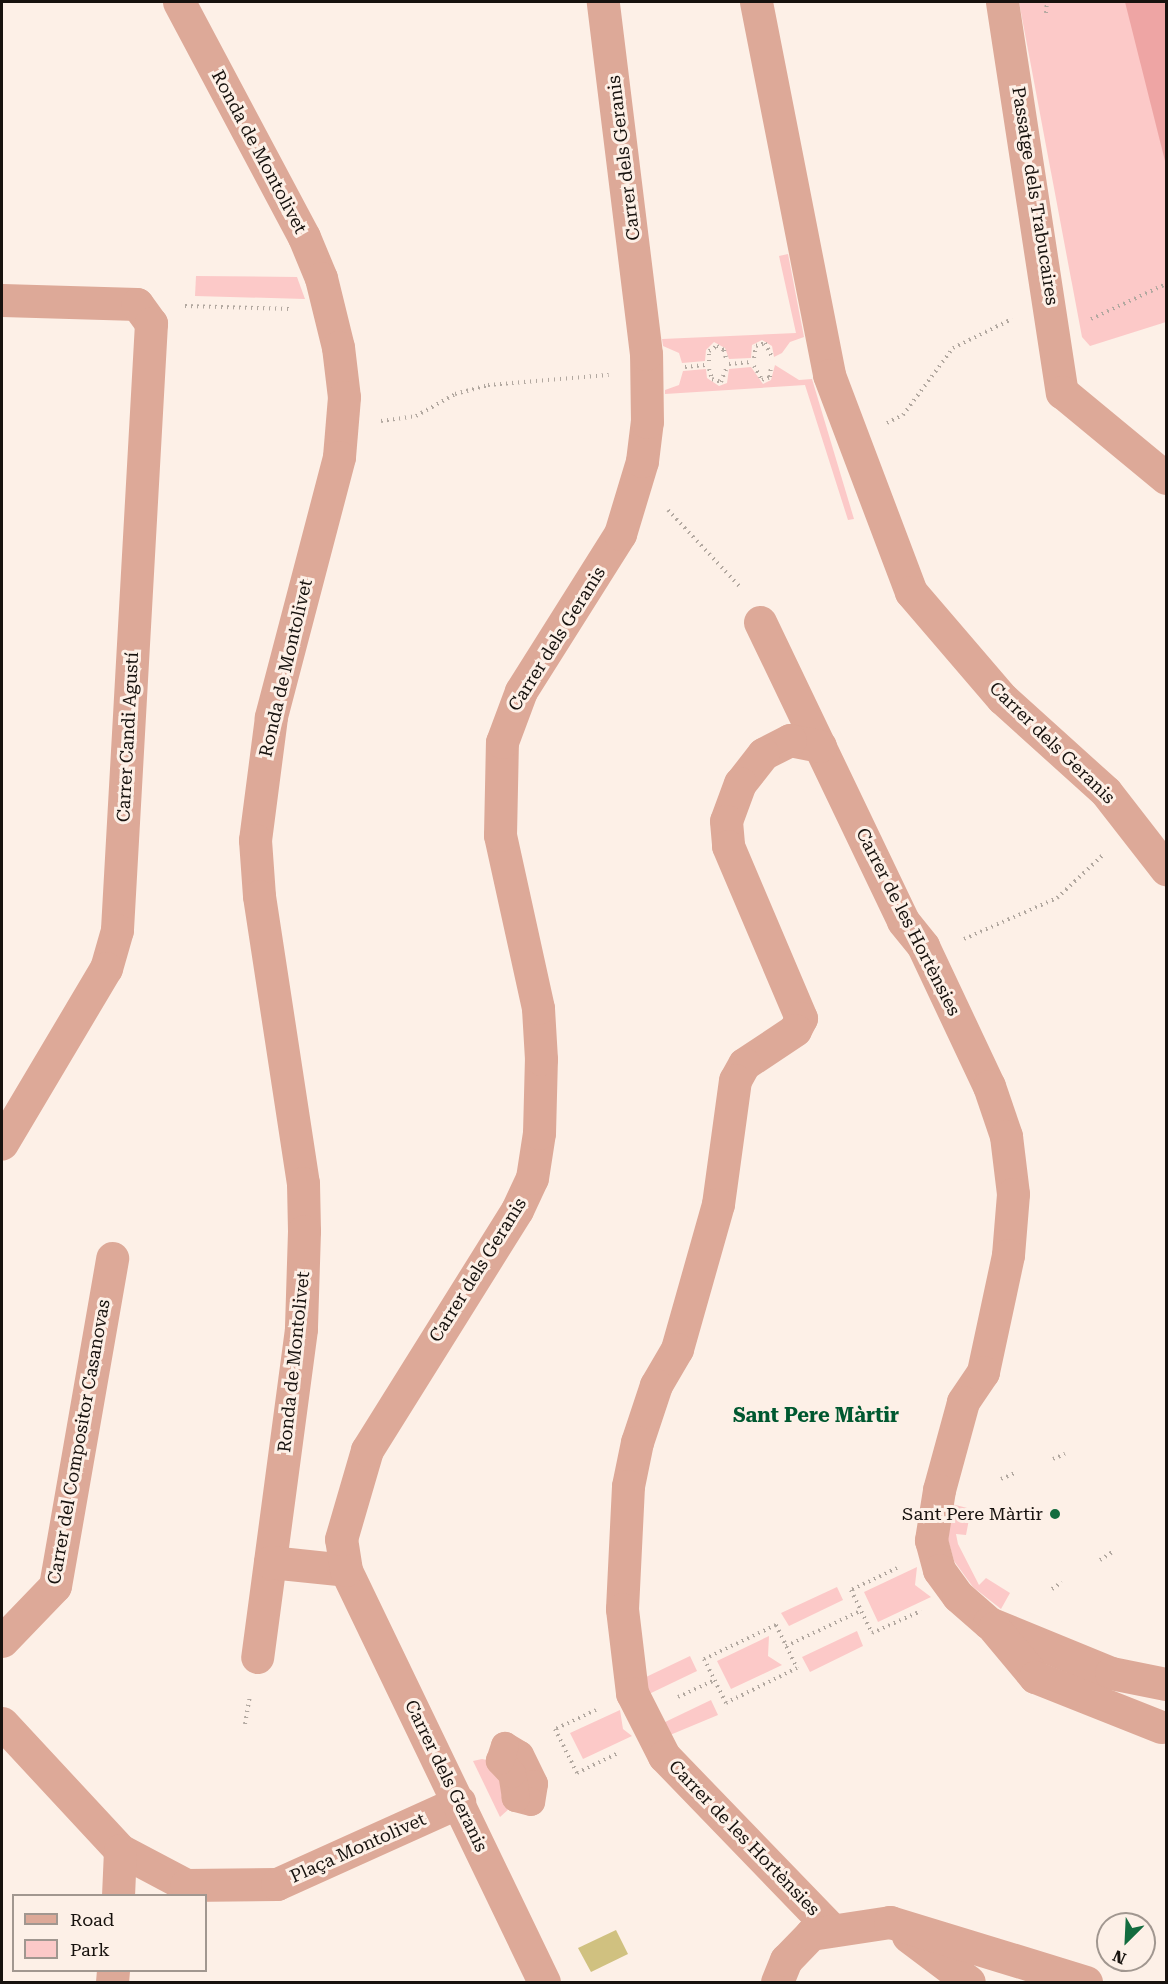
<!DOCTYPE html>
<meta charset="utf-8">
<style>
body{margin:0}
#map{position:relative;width:1168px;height:1984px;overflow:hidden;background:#fdf0e7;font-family:"Roboto Serif",serif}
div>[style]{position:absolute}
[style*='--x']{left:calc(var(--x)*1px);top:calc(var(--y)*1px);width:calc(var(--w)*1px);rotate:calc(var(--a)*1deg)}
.green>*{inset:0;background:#fcc9c8}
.forest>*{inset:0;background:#eea5a4}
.water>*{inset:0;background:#d0c180}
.path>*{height:4px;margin-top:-2px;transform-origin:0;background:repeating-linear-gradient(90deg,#b2a8a0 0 1.5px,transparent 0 6px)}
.pedestrian>*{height:28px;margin:-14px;padding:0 14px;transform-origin:14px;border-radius:14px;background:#dda998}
.minor>*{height:33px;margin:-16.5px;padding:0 16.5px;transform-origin:16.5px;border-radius:16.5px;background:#dda998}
.tertiary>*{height:33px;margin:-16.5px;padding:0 16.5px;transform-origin:16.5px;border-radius:16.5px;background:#dda998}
.dots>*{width:16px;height:16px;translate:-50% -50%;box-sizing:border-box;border:3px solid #fdf0e7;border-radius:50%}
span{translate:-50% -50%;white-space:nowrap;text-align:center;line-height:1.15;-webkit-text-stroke:6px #fdf0e7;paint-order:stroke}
.street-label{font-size:18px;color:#17120e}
.poi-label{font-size:18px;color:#17120e}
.right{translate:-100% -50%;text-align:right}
.neighbourhood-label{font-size:20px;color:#005830;font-weight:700}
.frame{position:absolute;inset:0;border:3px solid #17120e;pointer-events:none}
.legend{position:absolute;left:12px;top:1894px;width:195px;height:78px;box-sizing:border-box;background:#fdf0e7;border:2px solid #a19790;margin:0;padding:8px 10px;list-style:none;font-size:18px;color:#17120e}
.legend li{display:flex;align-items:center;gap:12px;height:30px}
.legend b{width:30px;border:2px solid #a19790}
.north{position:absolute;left:1096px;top:1912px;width:60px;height:60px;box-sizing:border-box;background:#fdf0e7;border:2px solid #a19790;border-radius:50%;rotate:204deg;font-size:16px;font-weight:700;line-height:24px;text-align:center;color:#17120e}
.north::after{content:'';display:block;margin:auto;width:21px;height:27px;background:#136c3f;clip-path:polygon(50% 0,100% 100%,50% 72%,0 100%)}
</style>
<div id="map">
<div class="green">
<i style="clip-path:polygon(1019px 2px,1166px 2px,1166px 322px,1090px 346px,1082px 337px)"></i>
<i style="clip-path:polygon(788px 254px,804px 337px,790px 342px,782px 353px,774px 357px,772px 346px,762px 340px,752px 345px,751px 358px,729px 359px,725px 348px,714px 342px,706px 350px,705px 361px,682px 363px,679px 353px,663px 346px,662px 339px,796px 333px,779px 256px)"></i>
<i style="clip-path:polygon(196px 276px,297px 277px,305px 299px,195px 296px)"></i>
<i style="clip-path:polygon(775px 365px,799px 380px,812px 379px,854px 519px,848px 520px,805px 385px,665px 394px,665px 390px,679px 385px,683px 371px,706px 369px,707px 378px,719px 386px,727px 383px,729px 369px,751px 367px,763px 384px,771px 380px)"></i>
<i style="clip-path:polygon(948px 1503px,971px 1509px,966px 1535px,956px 1534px,958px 1544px,979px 1585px,986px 1578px,1010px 1593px,1001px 1609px,973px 1587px,954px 1561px,948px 1540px)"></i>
<i style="clip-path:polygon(917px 1567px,915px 1585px,931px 1597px,878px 1622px,864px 1592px)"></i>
<i style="clip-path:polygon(837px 1587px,843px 1600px,789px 1626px,781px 1613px)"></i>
<i style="clip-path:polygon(857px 1631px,863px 1646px,810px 1672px,802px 1657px)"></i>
<i style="clip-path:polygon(769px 1636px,768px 1656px,782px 1665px,731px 1689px,717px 1661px)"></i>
<i style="clip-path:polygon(690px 1656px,697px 1671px,649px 1694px,646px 1677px)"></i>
<i style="clip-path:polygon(711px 1700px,718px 1715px,670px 1735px,663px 1723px)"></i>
<i style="clip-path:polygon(620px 1710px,623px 1729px,632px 1736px,583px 1759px,570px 1733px)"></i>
<i style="clip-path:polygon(482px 1759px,492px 1761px,510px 1808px,500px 1817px,473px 1761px)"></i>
</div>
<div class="forest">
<i style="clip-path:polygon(1125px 2px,1166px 2px,1166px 165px)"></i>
</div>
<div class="water">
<i style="clip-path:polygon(616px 1930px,628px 1954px,591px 1972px,578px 1948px)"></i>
</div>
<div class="path">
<i style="--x:1046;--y:13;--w:11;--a:-85"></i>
<i style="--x:185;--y:306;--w:104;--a:1.7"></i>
<i style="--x:1091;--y:319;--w:83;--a:-25"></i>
<i style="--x:754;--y:358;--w:12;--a:-81"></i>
<i style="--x:756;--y:346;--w:9;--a:-18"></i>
<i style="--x:765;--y:343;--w:16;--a:63"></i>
<i style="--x:709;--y:361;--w:10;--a:-90"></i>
<i style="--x:709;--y:351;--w:9;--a:-32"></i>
<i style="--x:717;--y:346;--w:8;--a:30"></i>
<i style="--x:724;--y:350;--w:9;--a:77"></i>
<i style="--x:729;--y:364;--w:22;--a:-5"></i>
<i style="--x:754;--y:366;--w:16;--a:60"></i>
<i style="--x:762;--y:380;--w:9;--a:-21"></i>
<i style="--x:770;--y:377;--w:11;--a:-85"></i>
<i style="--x:685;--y:367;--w:20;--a:-6"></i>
<i style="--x:709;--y:369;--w:10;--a:73"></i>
<i style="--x:712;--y:379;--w:9;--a:18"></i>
<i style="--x:721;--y:382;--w:14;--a:-69"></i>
<i style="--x:381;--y:421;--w:35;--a:-8"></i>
<i style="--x:416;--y:416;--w:45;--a:-29.4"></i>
<i style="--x:455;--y:394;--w:34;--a:-15"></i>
<i style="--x:488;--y:385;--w:121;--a:-4.7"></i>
<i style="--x:887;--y:423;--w:18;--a:-27"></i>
<i style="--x:903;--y:415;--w:84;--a:-53.3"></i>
<i style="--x:953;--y:348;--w:66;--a:-26.2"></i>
<i style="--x:668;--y:510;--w:107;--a:46.9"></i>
<i style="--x:964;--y:939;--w:102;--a:-23.8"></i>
<i style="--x:1057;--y:898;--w:64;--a:-43.1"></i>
<i style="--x:1053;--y:1459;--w:13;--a:-23"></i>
<i style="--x:1001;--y:1479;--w:15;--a:-23"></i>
<i style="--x:1100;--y:1560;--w:17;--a:-33"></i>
<i style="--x:897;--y:1568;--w:51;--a:154.4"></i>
<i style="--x:851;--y:1590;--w:48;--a:64"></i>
<i style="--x:872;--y:1633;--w:54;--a:-24.2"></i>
<i style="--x:1052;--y:1589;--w:12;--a:-35"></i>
<i style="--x:776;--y:1625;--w:48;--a:64"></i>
<i style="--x:797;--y:1668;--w:79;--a:153.8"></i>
<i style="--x:726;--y:1703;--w:49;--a:-116.6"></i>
<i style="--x:704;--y:1659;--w:80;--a:-25.3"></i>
<i style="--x:786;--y:1646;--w:82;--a:-25.3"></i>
<i style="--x:678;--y:1697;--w:41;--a:-24.7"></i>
<i style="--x:596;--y:1710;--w:45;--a:155.1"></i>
<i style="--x:555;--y:1729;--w:49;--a:63.4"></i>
<i style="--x:577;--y:1773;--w:46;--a:-26"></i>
<i style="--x:245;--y:1724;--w:28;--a:-80"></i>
</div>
<div class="pedestrian">
<i style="--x:505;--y:1746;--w:17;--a:31"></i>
<i style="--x:520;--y:1755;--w:32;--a:64"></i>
<i style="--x:534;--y:1784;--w:18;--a:99"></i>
<i style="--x:531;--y:1802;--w:16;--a:-165"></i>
<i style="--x:516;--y:1798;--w:24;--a:-99"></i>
<i style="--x:512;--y:1774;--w:18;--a:-133"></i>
<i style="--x:500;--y:1761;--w:16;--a:-72"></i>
</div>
<div class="minor">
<i style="--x:179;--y:2;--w:266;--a:62"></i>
<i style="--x:304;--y:237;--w:44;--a:67.5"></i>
<i style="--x:321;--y:278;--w:71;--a:76.2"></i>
<i style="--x:338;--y:347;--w:50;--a:83.2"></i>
<i style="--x:344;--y:397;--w:60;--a:94.8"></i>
<i style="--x:339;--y:457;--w:269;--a:104.7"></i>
<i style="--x:271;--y:717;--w:124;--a:97.4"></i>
<i style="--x:255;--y:840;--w:56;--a:85.9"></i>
<i style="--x:259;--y:896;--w:290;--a:81.3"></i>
<i style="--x:303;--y:1183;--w:48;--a:88.8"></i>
<i style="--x:304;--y:1231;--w:98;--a:91.8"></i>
<i style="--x:301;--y:1329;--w:331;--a:97.6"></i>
<i style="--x:756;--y:2;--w:380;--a:78.9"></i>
<i style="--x:829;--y:375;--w:232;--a:69.3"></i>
<i style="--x:911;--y:592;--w:140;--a:49.4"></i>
<i style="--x:1002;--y:698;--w:140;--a:42.1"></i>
<i style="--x:1106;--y:792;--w:98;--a:52.1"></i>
<i style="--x:1002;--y:2;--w:395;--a:81.3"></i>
<i style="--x:1062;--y:392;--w:135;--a:39.6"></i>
<i style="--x:2;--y:300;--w:135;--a:1.7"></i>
<i style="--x:137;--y:304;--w:24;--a:54"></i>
<i style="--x:151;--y:323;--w:608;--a:93.21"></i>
<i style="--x:117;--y:930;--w:40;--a:106"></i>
<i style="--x:106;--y:968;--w:204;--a:120.7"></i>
<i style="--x:760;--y:622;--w:331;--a:64.4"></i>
<i style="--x:903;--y:921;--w:32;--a:51"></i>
<i style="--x:923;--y:946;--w:155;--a:64.8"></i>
<i style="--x:989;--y:1086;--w:53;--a:71.2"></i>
<i style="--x:1006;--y:1136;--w:58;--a:83.1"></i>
<i style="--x:1013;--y:1194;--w:61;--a:94.7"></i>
<i style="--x:1008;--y:1255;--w:120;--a:102.1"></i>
<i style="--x:983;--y:1372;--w:36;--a:124"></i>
<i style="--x:963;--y:1402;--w:91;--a:105.3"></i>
<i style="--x:939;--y:1490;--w:51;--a:99.1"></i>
<i style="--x:931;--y:1540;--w:31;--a:75"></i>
<i style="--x:939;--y:1570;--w:32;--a:54"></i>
<i style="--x:958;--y:1596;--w:41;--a:41.1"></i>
<i style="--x:989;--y:1623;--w:132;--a:22.3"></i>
<i style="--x:1111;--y:1673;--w:56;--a:11.3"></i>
<i style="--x:820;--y:746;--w:31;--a:-169"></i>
<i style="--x:790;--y:740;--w:30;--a:153"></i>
<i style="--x:763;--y:754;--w:37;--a:128"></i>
<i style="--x:740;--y:783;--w:40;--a:110.2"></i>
<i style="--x:726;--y:821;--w:25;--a:85"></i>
<i style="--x:728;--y:846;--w:187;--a:67"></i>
<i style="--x:801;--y:1018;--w:13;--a:117"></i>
<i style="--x:795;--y:1030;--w:61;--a:146.3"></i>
<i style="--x:744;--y:1064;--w:18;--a:119"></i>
<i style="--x:735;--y:1080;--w:125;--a:97.8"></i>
<i style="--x:718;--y:1204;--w:151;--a:105.8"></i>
<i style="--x:677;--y:1349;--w:42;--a:120.3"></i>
<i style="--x:656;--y:1385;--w:60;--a:108.4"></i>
<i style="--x:637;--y:1442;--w:45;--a:101.6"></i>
<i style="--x:628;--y:1486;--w:123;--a:92.8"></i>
<i style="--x:622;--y:1609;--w:85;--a:83.2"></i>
<i style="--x:632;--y:1693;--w:71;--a:63.1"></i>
<i style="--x:664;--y:1756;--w:242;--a:46"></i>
<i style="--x:270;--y:1562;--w:76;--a:6"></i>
<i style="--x:994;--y:1628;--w:64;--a:50.1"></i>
<i style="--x:1035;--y:1677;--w:136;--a:21.6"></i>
<i style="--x:2;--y:1641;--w:76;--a:-46.1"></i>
<i style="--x:55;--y:1586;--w:333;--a:-80.1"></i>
<i style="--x:120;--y:1850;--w:75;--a:27.9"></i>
<i style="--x:186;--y:1885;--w:91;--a:-0.6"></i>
<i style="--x:277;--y:1884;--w:200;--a:-24.3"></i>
<i style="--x:908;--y:1936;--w:76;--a:37"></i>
<i style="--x:544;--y:1982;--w:457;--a:-115.7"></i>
<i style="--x:346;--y:1570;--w:31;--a:-99"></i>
<i style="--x:341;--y:1539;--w:93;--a:-73.7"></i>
<i style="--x:367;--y:1450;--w:283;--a:-58"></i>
<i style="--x:517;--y:1210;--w:35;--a:-65"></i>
<i style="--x:532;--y:1178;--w:46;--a:-81.2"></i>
<i style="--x:539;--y:1133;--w:74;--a:-88.5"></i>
<i style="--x:541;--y:1059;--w:51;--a:-93.4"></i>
<i style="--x:538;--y:1008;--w:177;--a:-102.4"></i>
<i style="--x:500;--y:835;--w:93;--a:-88.8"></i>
<i style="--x:502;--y:742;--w:54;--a:-69.6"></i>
<i style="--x:521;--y:691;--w:186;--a:-57.8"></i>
<i style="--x:620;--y:534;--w:76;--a:-73.2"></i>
<i style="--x:642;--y:461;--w:39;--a:-83"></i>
<i style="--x:647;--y:422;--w:68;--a:-90.8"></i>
<i style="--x:646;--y:354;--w:355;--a:-97"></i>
<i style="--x:777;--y:1982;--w:24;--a:-68"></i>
<i style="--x:786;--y:1960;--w:36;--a:-46"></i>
<i style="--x:811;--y:1934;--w:80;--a:-8.6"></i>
<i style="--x:890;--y:1922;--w:205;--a:17"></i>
</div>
<div class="tertiary">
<i style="--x:2;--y:1723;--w:173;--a:47.1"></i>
<i style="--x:120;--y:1850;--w:46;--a:92.5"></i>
<i style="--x:112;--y:1982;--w:12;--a:-85"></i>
</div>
<div class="dots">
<i style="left:1055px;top:1514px;background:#136c3f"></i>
</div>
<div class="street-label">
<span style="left:259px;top:152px;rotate:62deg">Ronda de Montolivet</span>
<span style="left:624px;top:158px;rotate:-97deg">Carrer dels Geranis</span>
<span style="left:1035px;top:196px;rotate:81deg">Passatge dels Trabucaires</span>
<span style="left:557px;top:639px;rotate:-58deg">Carrer dels Geranis</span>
<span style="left:286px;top:668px;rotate:-77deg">Ronda de Montolivet</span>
<span style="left:128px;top:737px;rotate:-87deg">Carrer Candi Agustí</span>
<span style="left:1052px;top:743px;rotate:44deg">Carrer dels Geranis</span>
<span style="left:908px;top:922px;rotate:63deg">Carrer de les Hortènsies</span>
<span style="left:478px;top:1270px;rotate:-58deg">Carrer dels Geranis</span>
<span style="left:294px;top:1362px;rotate:-84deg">Ronda de Montolivet</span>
<span style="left:79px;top:1442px;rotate:-80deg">Carrer del Compositor Casanovas</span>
<span style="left:446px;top:1776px;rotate:64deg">Carrer dels Geranis</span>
<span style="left:744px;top:1838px;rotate:46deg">Carrer de les Hortènsies</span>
<span style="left:358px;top:1848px;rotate:-24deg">Plaça Montolivet</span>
</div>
<div class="poi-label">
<span class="right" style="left:1043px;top:1514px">Sant Pere Màrtir</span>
</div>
<div class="neighbourhood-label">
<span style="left:816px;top:1415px">Sant Pere Màrtir</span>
</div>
<div class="frame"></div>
<ul class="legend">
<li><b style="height:8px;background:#dda998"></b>Road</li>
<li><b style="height:16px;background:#fcc9c8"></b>Park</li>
</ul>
<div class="north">N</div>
</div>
